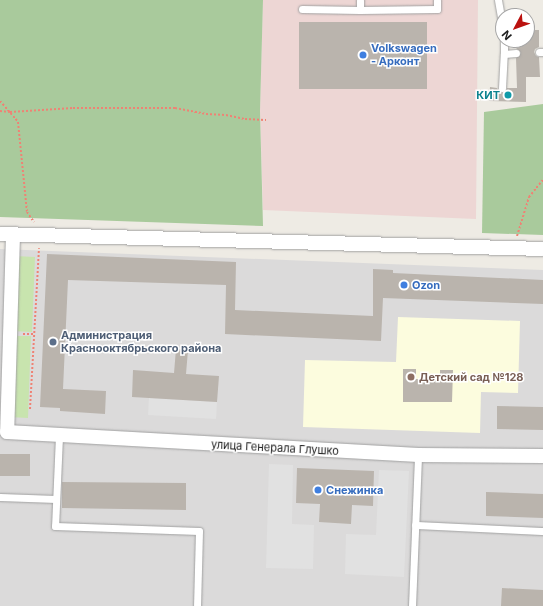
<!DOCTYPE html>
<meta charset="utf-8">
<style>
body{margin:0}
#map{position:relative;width:543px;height:606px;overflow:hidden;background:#eeebe4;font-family:Inter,sans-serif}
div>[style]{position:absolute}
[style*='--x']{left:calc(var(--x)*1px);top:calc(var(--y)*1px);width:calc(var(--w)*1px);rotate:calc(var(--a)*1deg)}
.residential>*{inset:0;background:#dbdada}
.commercial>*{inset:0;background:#edd6d4}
.education>*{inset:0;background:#fcfcde}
.grass>*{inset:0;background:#c8e4ae}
.forest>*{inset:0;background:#a9ca9c}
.parking>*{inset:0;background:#e1e1e1}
.building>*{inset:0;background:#bab4ad}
.path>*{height:2px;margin-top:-1px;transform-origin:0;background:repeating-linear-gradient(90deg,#ef8274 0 2px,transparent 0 4px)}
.roads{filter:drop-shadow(0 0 1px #a1a1a1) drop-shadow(0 0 1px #a1a1a1)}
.service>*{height:7px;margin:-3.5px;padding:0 3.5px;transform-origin:3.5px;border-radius:3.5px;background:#fff}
.minor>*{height:14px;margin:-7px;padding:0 7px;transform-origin:7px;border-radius:7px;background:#fff}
.dots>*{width:11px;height:11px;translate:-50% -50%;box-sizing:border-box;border:2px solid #fff;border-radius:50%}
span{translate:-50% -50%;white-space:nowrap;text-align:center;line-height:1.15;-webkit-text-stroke:3px #fff;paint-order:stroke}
.shop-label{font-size:11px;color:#366cbe;font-weight:700}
.left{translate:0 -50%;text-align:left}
.culture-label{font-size:11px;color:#0d838f;font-weight:700}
.right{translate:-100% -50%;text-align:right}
.service-label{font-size:11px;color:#4e5e75;font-weight:700}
.education-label{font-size:11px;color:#785e54;font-weight:700}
.street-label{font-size:11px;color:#1d1d1d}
.north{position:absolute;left:495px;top:8px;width:40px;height:40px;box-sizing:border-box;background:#fff;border:1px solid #a5a5a5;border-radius:50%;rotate:229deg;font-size:11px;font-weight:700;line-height:16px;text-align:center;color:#1d1d1d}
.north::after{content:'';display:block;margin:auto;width:14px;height:18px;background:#bb110f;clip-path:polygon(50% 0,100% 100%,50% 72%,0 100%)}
</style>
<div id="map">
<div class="residential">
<i style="clip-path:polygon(0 249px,543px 270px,543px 606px,0 606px)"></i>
</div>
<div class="commercial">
<i style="clip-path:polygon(263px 0,478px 0,476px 219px,263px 210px,260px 111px)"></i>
</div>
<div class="education">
<i style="clip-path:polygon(398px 317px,520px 321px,518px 393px,481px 392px,480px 433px,303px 427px,305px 360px,396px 362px)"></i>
</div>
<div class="grass">
<i style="clip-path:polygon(15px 256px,35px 257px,32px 332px,12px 331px)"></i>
<i style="clip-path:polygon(12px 336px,31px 336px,28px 418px,9px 417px)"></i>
</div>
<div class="forest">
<i style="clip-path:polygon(0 0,263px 0,260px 111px,263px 226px,0 217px)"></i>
<i style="clip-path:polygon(543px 104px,543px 235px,482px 233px,484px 112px)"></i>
</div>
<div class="parking">
<i style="clip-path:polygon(149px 398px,217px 402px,216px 419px,148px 415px)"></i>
<i style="clip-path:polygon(269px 464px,293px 465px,292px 524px,314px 525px,313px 569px,266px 568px)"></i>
<i style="clip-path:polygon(379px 470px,409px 471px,404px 577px,345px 574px,346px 534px,376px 535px)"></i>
</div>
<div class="building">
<i style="clip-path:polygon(299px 22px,427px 22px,427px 89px,299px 89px)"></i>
<i style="clip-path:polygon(527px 30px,539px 30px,539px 47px,535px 49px,534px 52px,536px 56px,539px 57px,540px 77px,526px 77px,526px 102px,489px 101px,490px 87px,497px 88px,499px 92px,502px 93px,506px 91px,507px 88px,517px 88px,516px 58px,521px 53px,516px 48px,516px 40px,527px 40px)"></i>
<i style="clip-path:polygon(47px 254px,236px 262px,235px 310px,373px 316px,373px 269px,393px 270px,393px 273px,543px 280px,543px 304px,383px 298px,381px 341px,225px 334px,226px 285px,68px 280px,63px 389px,106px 391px,105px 414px,60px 411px,60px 408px,40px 407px)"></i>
<i style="clip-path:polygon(176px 349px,188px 350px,186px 374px,219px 376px,217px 402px,132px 397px,133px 370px,174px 373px)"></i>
<i style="clip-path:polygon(403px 369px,416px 369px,416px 379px,440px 379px,440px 370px,453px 370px,452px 402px,403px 402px)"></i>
<i style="clip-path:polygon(497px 406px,543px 407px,543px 430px,497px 429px)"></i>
<i style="clip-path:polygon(0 454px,30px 454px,30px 476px,0 476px)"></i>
<i style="clip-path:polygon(297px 468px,374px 471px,373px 506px,352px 505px,351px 524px,319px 522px,320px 504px,296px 503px)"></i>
<i style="clip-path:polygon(62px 482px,186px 483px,186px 510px,62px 508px)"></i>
<i style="clip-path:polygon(486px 492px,543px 494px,543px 518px,486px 516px)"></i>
<i style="clip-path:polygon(502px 588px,543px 590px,543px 606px,501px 606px)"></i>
</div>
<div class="path">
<i style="--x:0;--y:101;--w:28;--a:49"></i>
<i style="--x:18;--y:122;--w:90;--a:84.3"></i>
<i style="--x:27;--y:212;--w:12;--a:55"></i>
<i style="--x:0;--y:111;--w:10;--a:6"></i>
<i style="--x:10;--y:112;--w:63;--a:-3.6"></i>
<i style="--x:73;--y:108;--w:102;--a:0"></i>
<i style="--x:175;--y:108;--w:32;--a:11"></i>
<i style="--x:206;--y:114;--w:20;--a:3"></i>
<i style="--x:226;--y:115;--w:19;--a:12"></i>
<i style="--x:245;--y:119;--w:21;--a:3"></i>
<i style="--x:517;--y:236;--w:41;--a:-72.9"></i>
<i style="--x:529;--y:197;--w:22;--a:-51"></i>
<i style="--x:23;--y:334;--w:11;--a:0"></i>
<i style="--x:30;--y:409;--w:161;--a:-86.8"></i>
</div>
<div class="roads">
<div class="service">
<i style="--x:498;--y:0;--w:29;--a:80"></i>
<i style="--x:302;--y:9;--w:58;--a:1"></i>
<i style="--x:360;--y:10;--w:10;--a:-90"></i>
<i style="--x:360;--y:10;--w:77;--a:-0.7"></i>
<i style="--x:437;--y:9;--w:9;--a:-90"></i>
<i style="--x:504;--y:40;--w:14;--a:90"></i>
<i style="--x:504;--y:54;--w:12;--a:-5"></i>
<i style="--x:539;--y:52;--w:4;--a:0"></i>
<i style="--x:502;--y:88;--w:34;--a:-87"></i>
<i style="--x:59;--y:436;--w:90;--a:92.5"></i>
<i style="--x:55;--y:526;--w:144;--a:2"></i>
<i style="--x:199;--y:531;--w:75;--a:91.5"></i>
<i style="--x:0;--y:497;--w:56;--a:2"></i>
<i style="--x:415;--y:525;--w:128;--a:2.7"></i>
<i style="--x:412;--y:606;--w:151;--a:-87.7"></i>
</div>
<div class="minor">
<i style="--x:0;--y:234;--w:543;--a:1.58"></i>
<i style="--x:13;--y:235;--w:197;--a:91.7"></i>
<i style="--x:7;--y:432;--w:412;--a:3.2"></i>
<i style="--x:418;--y:455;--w:125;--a:0.5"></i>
</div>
</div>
<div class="dots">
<i style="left:363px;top:55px;background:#3f7fe0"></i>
<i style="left:508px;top:95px;background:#0f9aa8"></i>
<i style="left:404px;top:285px;background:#3f7fe0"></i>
<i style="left:53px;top:342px;background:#5c6f8a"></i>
<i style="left:411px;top:377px;background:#8d6e63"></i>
<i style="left:318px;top:490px;background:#3f7fe0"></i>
</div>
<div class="shop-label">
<span class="left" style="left:371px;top:55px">Volkswagen<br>- Арконт</span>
<span class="left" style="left:412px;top:285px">Ozon</span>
<span class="left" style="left:326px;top:490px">Снежинка</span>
</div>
<div class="culture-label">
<span class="right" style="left:500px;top:95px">КИТ</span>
</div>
<div class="service-label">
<span class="left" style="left:61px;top:342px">Администрация<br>Краснооктябрьского района</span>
</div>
<div class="education-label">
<span class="left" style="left:419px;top:377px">Детский сад №128</span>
</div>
<div class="street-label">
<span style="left:275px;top:448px;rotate:3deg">улица Генерала Глушко</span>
</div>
<div class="north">N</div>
</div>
